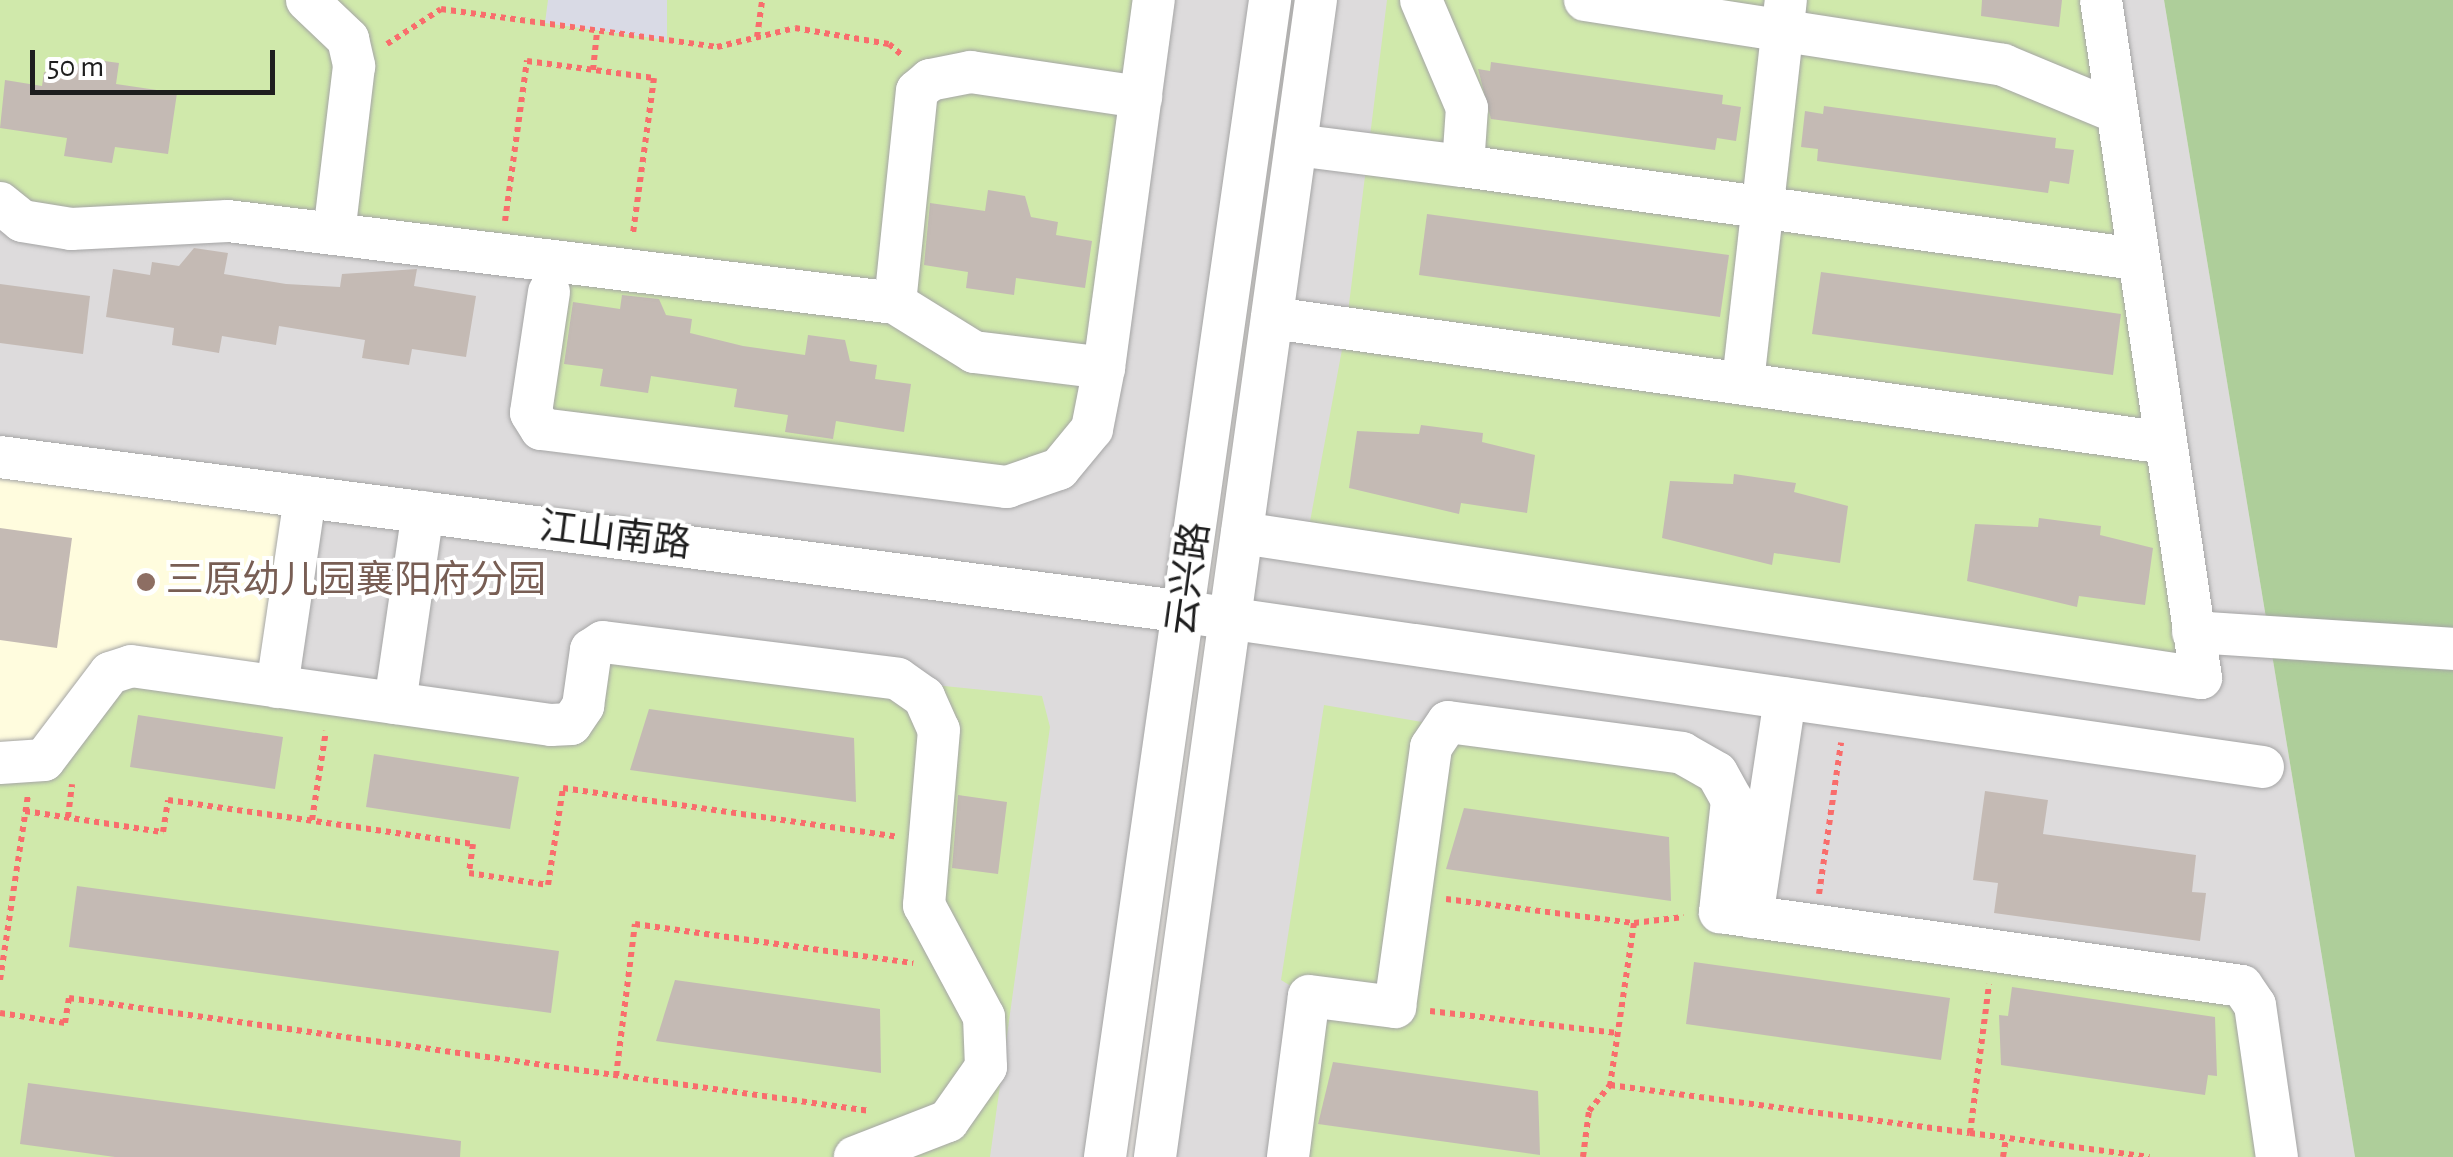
<!DOCTYPE html>
<meta charset="utf-8">
<style>
body{margin:0}
#map{position:relative;width:2453px;height:1157px;overflow:hidden;background:#efebe5;font-family:"Alegreya Sans","Noto Sans SC",sans-serif}
div>[style]{position:absolute}
[style*='--x']{left:calc(var(--x)*1px);top:calc(var(--y)*1px);width:calc(var(--w)*1px);rotate:calc(var(--a)*1deg)}
.residential>*{inset:0;background:#dddbdc}
.education>*{inset:0;background:#fffcde}
.grass>*{inset:0;background:#d0e9ab}
.forest>*{inset:0;background:#aece9a}
.plaza>*{inset:0;background:#d9dae5}
.building>*{inset:0;background:#c4bab4}
.path>*{height:6px;margin-top:-3px;transform-origin:0;background:repeating-linear-gradient(90deg,#f96d6c 0 5px,transparent 0 10px)}
.roads{filter:drop-shadow(0 0 2px #a5a5a5) drop-shadow(0 0 2px #a5a5a5)}
.minor>*{height:42px;margin:-21px;padding:0 21px;transform-origin:21px;border-radius:21px;background:#fff}
.dots>*{width:28px;height:28px;translate:-50% -50%;box-sizing:border-box;border:5px solid #fff;border-radius:50%}
span{translate:-50% -50%;white-space:nowrap;text-align:center;line-height:1.15;-webkit-text-stroke:8px #fff;paint-order:stroke}
.street-label{font-size:38px;color:#1e1e1e}
.education-label{font-size:38px;color:#785e54}
.left{translate:0 -50%;text-align:left}
.scale{position:absolute;left:30px;top:50px;width:245px;height:45px;box-sizing:border-box;border:5px solid #1e1e1e;border-top:0;padding-left:12px;font-size:30px;line-height:35px;white-space:nowrap;color:#1e1e1e;-webkit-text-stroke:8px #fff;paint-order:stroke}
</style>
<div id="map">
<div class="residential">
<i style="clip-path:polygon(0 0,1270px 0,1107px 1157px,0 1157px)"></i>
<i style="clip-path:polygon(1315px 0,2164px 0,2355px 1157px,1155px 1157px)"></i>
</div>
<div class="education">
<i style="clip-path:polygon(0 457px,305px 497px,277px 687px,44px 760px,0 763px)"></i>
</div>
<div class="grass">
<i style="clip-path:polygon(0 0,1154px 0,1092px 429px,1007px 487px,541px 429px,548px 292px,500px 254px,0 203px)"></i>
<i style="clip-path:polygon(1387px 0,2101px 0,2201px 678px,1306px 543px,1346px 328px)"></i>
<i style="clip-path:polygon(591px 650px,1042px 696px,1050px 727px,990px 1157px,0 1157px,0 763px,22px 765px,110px 673px,551px 725px)"></i>
<i style="clip-path:polygon(1324px 705px,1717px 773px,1720px 912px,2242px 986px,2277px 1157px,1288px 1157px,1309px 997px,1281px 980px)"></i>
</div>
<div class="forest">
<i style="clip-path:polygon(2164px 0,2453px 0,2453px 1157px,2355px 1157px)"></i>
</div>
<div class="plaza">
<i style="clip-path:polygon(548px 0,667px 0,667px 40px,545px 23px)"></i>
</div>
<div class="building">
<i style="clip-path:polygon(1982px 0,2062px 0,2059px 27px,1981px 16px)"></i>
<i style="clip-path:polygon(82px 58px,119px 63px,116px 84px,177px 93px,168px 154px,115px 147px,112px 163px,64px 156px,67px 138px,0 128px,5px 80px,42px 86px,44px 72px,70px 76px)"></i>
<i style="clip-path:polygon(1491px 62px,1723px 95px,1722px 104px,1741px 107px,1736px 141px,1717px 138px,1715px 150px,1491px 119px,1478px 69px,1490px 71px)"></i>
<i style="clip-path:polygon(1824px 106px,2056px 138px,2055px 148px,2074px 150px,2069px 184px,2050px 181px,2048px 193px,1817px 161px,1818px 149px,1801px 147px,1805px 111px,1823px 114px)"></i>
<i style="clip-path:polygon(988px 190px,1025px 196px,1031px 217px,1058px 222px,1056px 235px,1092px 241px,1085px 288px,1016px 278px,1014px 295px,966px 288px,968px 272px,924px 265px,930px 203px,985px 211px)"></i>
<i style="clip-path:polygon(1427px 214px,1729px 255px,1720px 317px,1419px 275px)"></i>
<i style="clip-path:polygon(194px 248px,228px 253px,224px 274px,286px 284px,340px 287px,342px 274px,417px 269px,414px 286px,476px 296px,466px 357px,412px 349px,409px 365px,362px 358px,365px 340px,279px 326px,276px 345px,222px 336px,219px 353px,172px 345px,174px 328px,106px 317px,113px 269px,150px 275px,152px 262px,179px 266px)"></i>
<i style="clip-path:polygon(1821px 272px,2121px 314px,2113px 375px,1812px 334px)"></i>
<i style="clip-path:polygon(0 284px,90px 296px,83px 354px,0 343px)"></i>
<i style="clip-path:polygon(622px 295px,659px 299px,666px 315px,692px 319px,690px 333px,743px 346px,805px 355px,808px 335px,845px 340px,850px 361px,877px 365px,875px 379px,911px 384px,904px 432px,836px 421px,833px 439px,785px 432px,788px 415px,734px 407px,737px 389px,651px 376px,648px 393px,600px 386px,603px 369px,564px 364px,573px 302px,620px 309px)"></i>
<i style="clip-path:polygon(1421px 425px,1483px 433px,1482px 442px,1535px 455px,1527px 513px,1461px 503px,1459px 514px,1349px 488px,1357px 431px,1419px 434px)"></i>
<i style="clip-path:polygon(1734px 474px,1796px 483px,1794px 492px,1848px 506px,1840px 563px,1774px 553px,1772px 565px,1662px 538px,1670px 481px,1733px 484px)"></i>
<i style="clip-path:polygon(2039px 518px,2101px 526px,2100px 535px,2153px 548px,2145px 605px,2079px 596px,2077px 607px,1967px 581px,1975px 524px,2038px 527px)"></i>
<i style="clip-path:polygon(0 528px,72px 538px,57px 648px,0 640px)"></i>
<i style="clip-path:polygon(649px 709px,854px 738px,856px 802px,630px 770px)"></i>
<i style="clip-path:polygon(138px 715px,283px 737px,275px 789px,130px 767px)"></i>
<i style="clip-path:polygon(374px 754px,519px 777px,510px 829px,366px 807px)"></i>
<i style="clip-path:polygon(1985px 791px,2048px 800px,2043px 834px,2196px 855px,2192px 892px,2206px 893px,2200px 941px,1994px 913px,1998px 883px,1973px 880px)"></i>
<i style="clip-path:polygon(958px 795px,1007px 802px,998px 874px,952px 868px)"></i>
<i style="clip-path:polygon(1464px 808px,1669px 837px,1671px 901px,1446px 869px)"></i>
<i style="clip-path:polygon(77px 886px,559px 951px,551px 1013px,69px 947px)"></i>
<i style="clip-path:polygon(1694px 962px,1950px 998px,1941px 1060px,1686px 1024px)"></i>
<i style="clip-path:polygon(675px 980px,880px 1009px,881px 1073px,656px 1041px)"></i>
<i style="clip-path:polygon(2012px 987px,2215px 1017px,2217px 1076px,2208px 1075px,2205px 1095px,2001px 1065px,1999px 1015px,2008px 1016px)"></i>
<i style="clip-path:polygon(1333px 1062px,1538px 1091px,1540px 1155px,1318px 1124px)"></i>
<i style="clip-path:polygon(28px 1083px,461px 1141px,460px 1157px,115px 1157px,20px 1144px)"></i>
</div>
<div class="path">
<i style="--x:757;--y:37;--w:37;--a:-82"></i>
<i style="--x:387;--y:44;--w:64;--a:-32.9"></i>
<i style="--x:441;--y:9;--w:279;--a:7.8"></i>
<i style="--x:717;--y:47;--w:80;--a:-13.7"></i>
<i style="--x:795;--y:28;--w:95;--a:9.7"></i>
<i style="--x:889;--y:44;--w:18;--a:41"></i>
<i style="--x:593;--y:70;--w:39;--a:-84"></i>
<i style="--x:505;--y:221;--w:162;--a:-82.2"></i>
<i style="--x:527;--y:61;--w:128;--a:7.6"></i>
<i style="--x:654;--y:78;--w:157;--a:97.7"></i>
<i style="--x:25;--y:811;--w:140;--a:8.7"></i>
<i style="--x:163;--y:832;--w:32;--a:-81"></i>
<i style="--x:168;--y:800;--w:308;--a:8.2"></i>
<i style="--x:473;--y:844;--w:29;--a:98"></i>
<i style="--x:469;--y:873;--w:80;--a:8.6"></i>
<i style="--x:548;--y:885;--w:98;--a:-81.2"></i>
<i style="--x:563;--y:788;--w:338;--a:8.3"></i>
<i style="--x:68;--y:817;--w:33;--a:-83"></i>
<i style="--x:312;--y:820;--w:90;--a:-81.1"></i>
<i style="--x:1819;--y:894;--w:153;--a:-81.7"></i>
<i style="--x:1446;--y:899;--w:190;--a:7.3"></i>
<i style="--x:1634;--y:923;--w:164;--a:98.4"></i>
<i style="--x:1610;--y:1085;--w:363;--a:7.6"></i>
<i style="--x:1970;--y:1133;--w:150;--a:-82.7"></i>
<i style="--x:1634;--y:923;--w:50;--a:-6.8"></i>
<i style="--x:0;--y:980;--w:188;--a:-81.4"></i>
<i style="--x:1430;--y:1011;--w:188;--a:6.7"></i>
<i style="--x:0;--y:1013;--w:66;--a:8.7"></i>
<i style="--x:65;--y:1023;--w:25;--a:-81"></i>
<i style="--x:69;--y:998;--w:809;--a:8.03"></i>
<i style="--x:616;--y:1076;--w:153;--a:-82.9"></i>
<i style="--x:635;--y:924;--w:281;--a:8"></i>
<i style="--x:1970;--y:1133;--w:181;--a:7.6"></i>
<i style="--x:1583;--y:1157;--w:46;--a:-82.6"></i>
<i style="--x:1589;--y:1111;--w:33;--a:-51"></i>
<i style="--x:2003;--y:1157;--w:19;--a:-81"></i>
</div>
<div class="roads">
<div class="minor">
<i style="--x:307;--y:0;--w:57;--a:43.6"></i>
<i style="--x:348;--y:39;--w:28;--a:77"></i>
<i style="--x:354;--y:66;--w:168;--a:96.8"></i>
<i style="--x:1585;--y:0;--w:423;--a:8.8"></i>
<i style="--x:2003;--y:65;--w:122;--a:22.6"></i>
<i style="--x:1296;--y:145;--w:168;--a:7.2"></i>
<i style="--x:1463;--y:166;--w:58;--a:-86.1"></i>
<i style="--x:1467;--y:108;--w:117;--a:-113.1"></i>
<i style="--x:1463;--y:166;--w:679;--a:7.87"></i>
<i style="--x:0;--y:203;--w:28;--a:39"></i>
<i style="--x:22;--y:221;--w:50;--a:9.3"></i>
<i style="--x:71;--y:229;--w:157;--a:-2.9"></i>
<i style="--x:228;--y:221;--w:672;--a:7.01"></i>
<i style="--x:895;--y:303;--w:93;--a:31.8"></i>
<i style="--x:974;--y:352;--w:131;--a:7"></i>
<i style="--x:1104;--y:368;--w:371;--a:-82.3"></i>
<i style="--x:549;--y:292;--w:122;--a:98.5"></i>
<i style="--x:531;--y:413;--w:19;--a:58"></i>
<i style="--x:541;--y:429;--w:470;--a:7.1"></i>
<i style="--x:1007;--y:487;--w:55;--a:-19.1"></i>
<i style="--x:1059;--y:469;--w:52;--a:-50.5"></i>
<i style="--x:1092;--y:429;--w:62;--a:-78.9"></i>
<i style="--x:895;--y:303;--w:213;--a:-84.1"></i>
<i style="--x:917;--y:91;--w:17;--a:-40"></i>
<i style="--x:930;--y:80;--w:42;--a:-11"></i>
<i style="--x:971;--y:72;--w:172;--a:8.4"></i>
<i style="--x:1272;--y:318;--w:896;--a:7.96"></i>
<i style="--x:1743;--y:382;--w:384;--a:-83.6"></i>
<i style="--x:0;--y:457;--w:1195;--a:7.45"></i>
<i style="--x:1185;--y:612;--w:1089;--a:8.18"></i>
<i style="--x:1242;--y:533;--w:970;--a:8.6"></i>
<i style="--x:2201;--y:678;--w:685;--a:-98.39"></i>
<i style="--x:2193;--y:632;--w:261;--a:3.7"></i>
<i style="--x:277;--y:687;--w:192;--a:-81.6"></i>
<i style="--x:395;--y:703;--w:193;--a:-81.7"></i>
<i style="--x:0;--y:763;--w:44;--a:-3.9"></i>
<i style="--x:44;--y:760;--w:109;--a:-52.8"></i>
<i style="--x:110;--y:673;--w:22;--a:-18"></i>
<i style="--x:131;--y:666;--w:424;--a:8"></i>
<i style="--x:551;--y:725;--w:20;--a:-3"></i>
<i style="--x:571;--y:724;--w:22;--a:-56"></i>
<i style="--x:583;--y:706;--w:57;--a:-81.9"></i>
<i style="--x:591;--y:650;--w:14;--a:-34"></i>
<i style="--x:603;--y:642;--w:297;--a:7.1"></i>
<i style="--x:898;--y:679;--w:32;--a:35"></i>
<i style="--x:924;--y:697;--w:36;--a:66"></i>
<i style="--x:939;--y:730;--w:176;--a:94.9"></i>
<i style="--x:924;--y:905;--w:127;--a:61.8"></i>
<i style="--x:984;--y:1017;--w:50;--a:87.7"></i>
<i style="--x:986;--y:1067;--w:66;--a:125.1"></i>
<i style="--x:948;--y:1121;--w:100;--a:158.8"></i>
<i style="--x:1752;--y:917;--w:221;--a:-81.4"></i>
<i style="--x:1105;--y:1157;--w:1169;--a:-81.88"></i>
<i style="--x:1155;--y:1157;--w:1168;--a:-82.08"></i>
<i style="--x:1288;--y:1157;--w:162;--a:-82.6"></i>
<i style="--x:1309;--y:996;--w:87;--a:7.3"></i>
<i style="--x:1395;--y:1007;--w:262;--a:-82.1"></i>
<i style="--x:1431;--y:747;--w:30;--a:-56"></i>
<i style="--x:1448;--y:722;--w:236;--a:7.5"></i>
<i style="--x:1682;--y:753;--w:40;--a:29.7"></i>
<i style="--x:1717;--y:773;--w:31;--a:61"></i>
<i style="--x:1732;--y:800;--w:113;--a:96.1"></i>
<i style="--x:1720;--y:912;--w:527;--a:8.07"></i>
<i style="--x:2242;--y:986;--w:23;--a:56"></i>
<i style="--x:2255;--y:1005;--w:154;--a:81.8"></i>
</div>
</div>
<div class="dots">
<i style="left:146px;top:582px;background:#8d6e63"></i>
</div>
<div class="street-label">
<span style="left:615px;top:537px;rotate:7deg">江山南路</span>
<span style="left:1190px;top:579px;rotate:-82deg">云兴路</span>
</div>
<div class="education-label">
<span class="left" style="left:166px;top:582px">三原幼儿园襄阳府分园</span>
</div>
<div class="scale">50 m</div>
</div>
